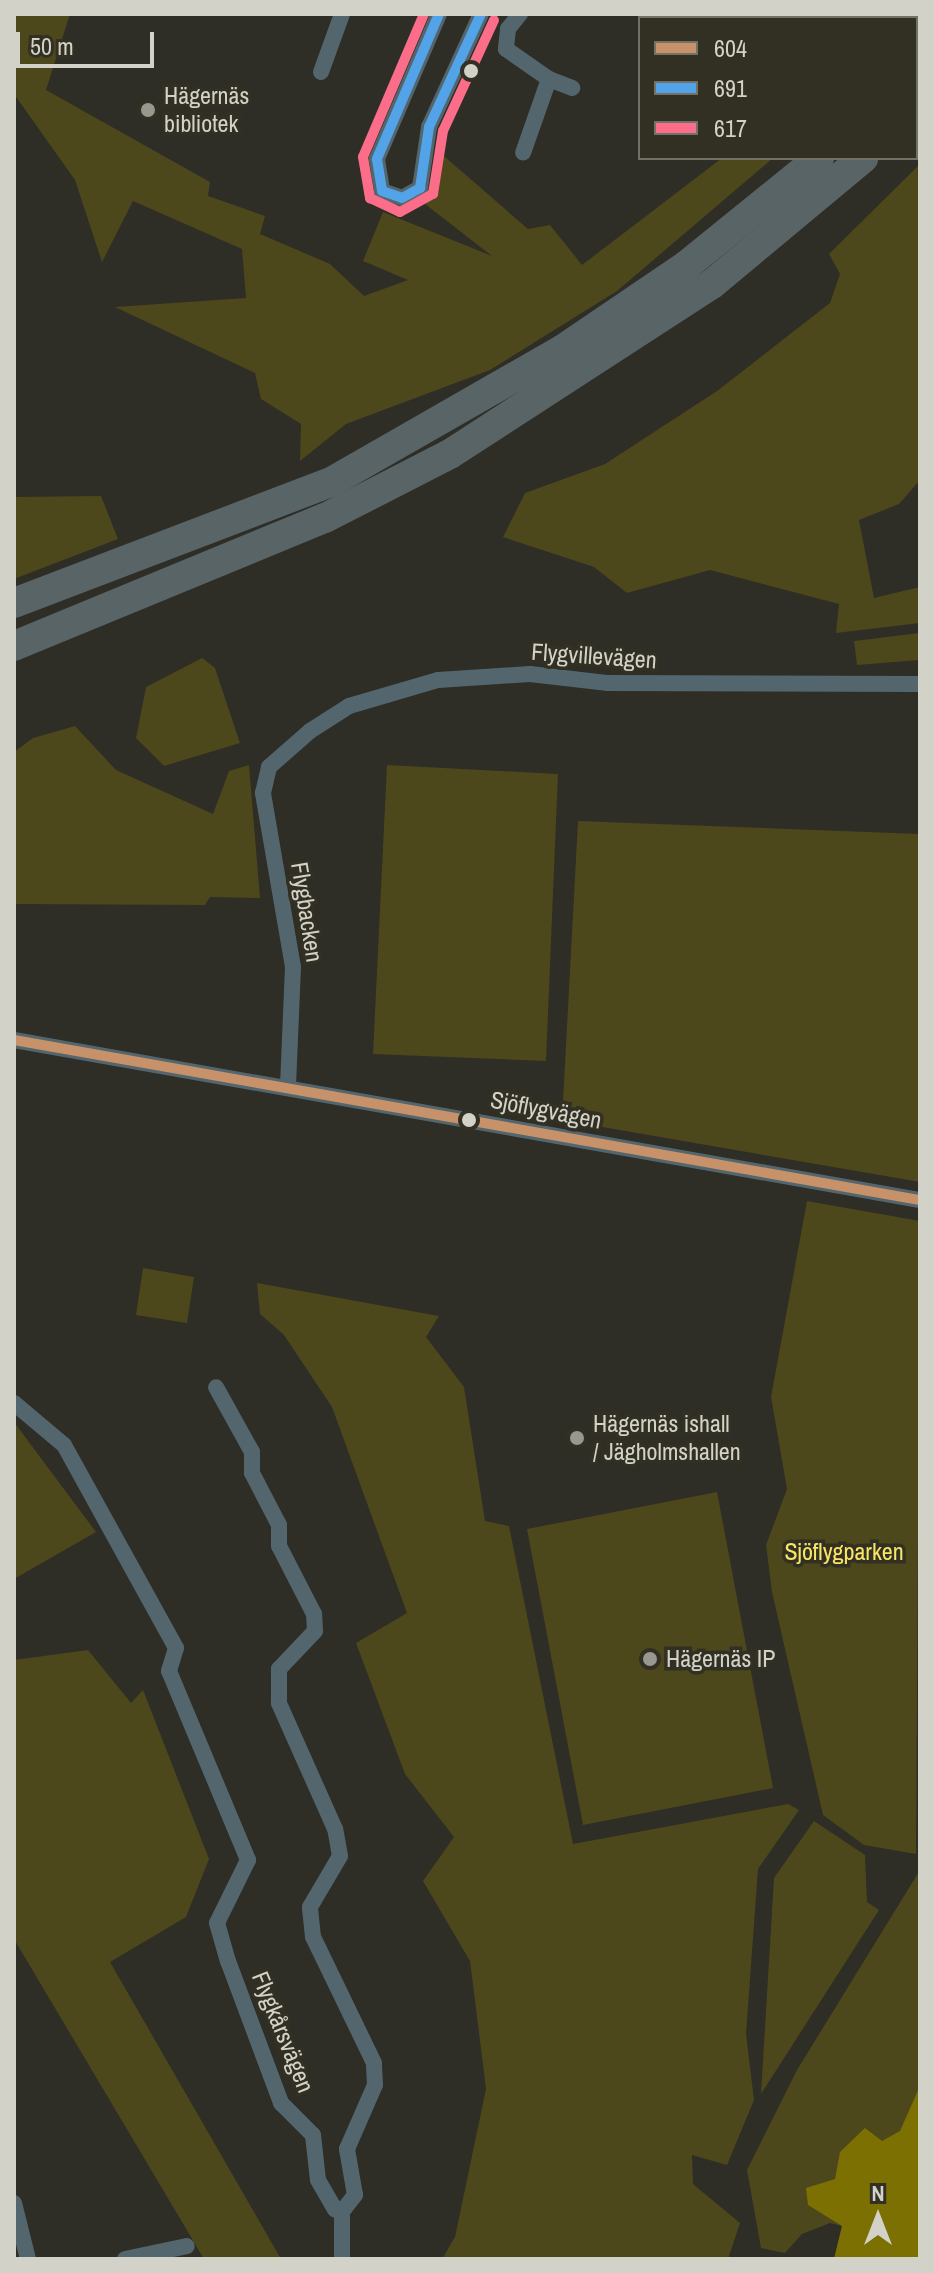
<!DOCTYPE html>
<meta charset="utf-8">
<style>
body{margin:0}
#map{position:relative;width:934px;height:2273px;overflow:hidden;background:#2e2d26;font-family:"Archivo Narrow",sans-serif}
div>[style]{position:absolute}
[style*='--x']{left:calc(var(--x)*1px);top:calc(var(--y)*1px);width:calc(var(--w)*1px);rotate:calc(var(--a)*1deg)}
.green>*{inset:0;background:#4d471c}
.water>*{inset:0;background:#7d7003}
.minor>*{height:16px;margin:-8px;padding:0 8px;transform-origin:8px;border-radius:8px;background:#53666e}
.motorway>*{height:30px;margin:-15px;padding:0 15px;transform-origin:15px;border-radius:15px;background:#596467}
.bus-1>*{height:10px;margin:-5px;padding:0 5px;transform-origin:5px;border-radius:5px;background:#c7916a}
.bus-2>*{height:10px;margin:-5px;padding:0 5px;transform-origin:5px;border-radius:5px;background:#53a3e8}
.bus-3>*{height:10px;margin:-5px;padding:0 5px;transform-origin:5px;border-radius:5px;background:#fb6d88}
.dots>*{width:22px;height:22px;translate:-50% -50%;box-sizing:border-box;border:4px solid #323022;border-radius:50%}
span{translate:-50% -50%;white-space:nowrap;text-align:center;line-height:1.15;-webkit-text-stroke:7px #323022;paint-order:stroke}
.poi-label{font-size:24px;color:#d3d2c9}
.left{translate:0 -50%;text-align:left}
.street-label{font-size:24px;color:#d3d2c9}
.park-label{font-size:24px;color:#f8e566}
.frame{position:absolute;inset:0;border:16px solid #d3d2c9;pointer-events:none}
.legend{position:absolute;left:638px;top:16px;width:280px;height:144px;box-sizing:border-box;background:#323022;border:2px solid #727165;margin:0;padding:10px 14px;list-style:none;font-size:24px;color:#d3d2c9}
.legend li{display:flex;align-items:center;gap:16px;height:40px}
.legend b{width:40px;border:2px solid #727165}
.north{position:absolute;left:838px;top:2177px;width:80px;height:80px;-webkit-text-stroke:6px #323022;paint-order:stroke;rotate:0deg;font-size:22px;font-weight:700;line-height:32px;text-align:center;color:#d3d2c9}
.north::after{content:'';display:block;margin:auto;width:28px;height:36px;background:#d3d2c9;clip-path:polygon(50% 0,100% 100%,50% 72%,0 100%)}
.scale{position:absolute;left:16px;top:32px;width:138px;height:36px;box-sizing:border-box;border:4px solid #d3d2c9;border-top:0;padding-left:10px;font-size:24px;line-height:28px;white-space:nowrap;color:#d3d2c9;-webkit-text-stroke:6px #323022;paint-order:stroke}
</style>
<div id="map">
<div class="green">
<i style="clip-path:polygon(14px 14px,70px 14px,46px 90px,210px 182px,208px 196px,265px 216px,260px 234px,330px 264px,364px 296px,408px 280px,363px 261px,383px 212px,492px 256px,425px 204px,437px 150px,528px 229px,550px 225px,582px 265px,722px 158px,773px 158px,617px 291px,490px 370px,346px 424px,300px 461px,301px 424px,261px 399px,255px 373px,115px 307px,246px 298px,242px 249px,133px 201px,102px 262px,75px 180px,14px 94px)"></i>
<i style="clip-path:polygon(789px 14px,920px 14px,920px 16px,916px 21px)"></i>
<i style="clip-path:polygon(920px 164px,920px 480px,899px 504px,859px 520px,874px 598px,920px 587px,920px 623px,836px 633px,839px 604px,710px 570px,627px 593px,594px 567px,503px 537px,525px 493px,605px 464px,717px 391px,830px 303px,840px 274px,829px 254px)"></i>
<i style="clip-path:polygon(101px 496px,118px 539px,14px 579px,14px 497px)"></i>
<i style="clip-path:polygon(920px 633px,920px 660px,857px 665px,854px 641px)"></i>
<i style="clip-path:polygon(202px 658px,215px 668px,240px 743px,164px 766px,136px 738px,146px 687px)"></i>
<i style="clip-path:polygon(75px 726px,116px 770px,213px 814px,229px 771px,249px 765px,260px 898px,210px 897px,205px 905px,14px 904px,14px 752px,33px 738px)"></i>
<i style="clip-path:polygon(387px 765px,558px 774px,546px 1061px,373px 1054px)"></i>
<i style="clip-path:polygon(578px 821px,920px 834px,920px 1182px,562px 1120px)"></i>
<i style="clip-path:polygon(807px 1201px,920px 1221px,916px 1854px,864px 1845px,823px 1815px,772px 1592px,766px 1545px,787px 1489px,771px 1397px)"></i>
<i style="clip-path:polygon(143px 1268px,194px 1277px,187px 1323px,136px 1315px)"></i>
<i style="clip-path:polygon(257px 1283px,439px 1316px,426px 1337px,464px 1387px,485px 1521px,509px 1526px,573px 1844px,788px 1804px,799px 1810px,758px 1869px,746px 2034px,754px 2100px,727px 2165px,692px 2155px,693px 2184px,740px 2223px,728px 2259px,442px 2259px,455px 2237px,486px 2089px,470px 1961px,423px 1881px,454px 1837px,405px 1774px,356px 1643px,407px 1613px,332px 1407px,284px 1335px,260px 1314px)"></i>
<i style="clip-path:polygon(14px 1422px,96px 1532px,14px 1579px)"></i>
<i style="clip-path:polygon(717px 1492px,773px 1788px,583px 1825px,527px 1529px)"></i>
<i style="clip-path:polygon(88px 1650px,131px 1703px,143px 1690px,209px 1859px,186px 1917px,110px 1962px,281px 2259px,204px 2259px,14px 1939px,14px 1660px)"></i>
<i style="clip-path:polygon(814px 1821px,865px 1855px,867px 1902px,879px 1910px,761px 2094px,774px 1878px)"></i>
<i style="clip-path:polygon(920px 1870px,920px 2185px,834px 2259px,842px 2226px,830px 2223px,802px 2234px,785px 2253px,761px 2248px,747px 2170px,797px 2070px)"></i>
</div>
<div class="water">
<i style="clip-path:polygon(920px 2086px,920px 2259px,834px 2259px,842px 2226px,808px 2205px,806px 2188px,835px 2179px,840px 2152px,865px 2128px,882px 2141px,900px 2131px)"></i>
</div>
<div class="minor">
<i style="--x:439;--y:14;--w:158;--a:113.2"></i>
<i style="--x:377;--y:159;--w:32;--a:81"></i>
<i style="--x:382;--y:191;--w:21;--a:19"></i>
<i style="--x:402;--y:198;--w:21;--a:-29"></i>
<i style="--x:420;--y:188;--w:62;--a:-81.6"></i>
<i style="--x:429;--y:127;--w:124;--a:-65.3"></i>
<i style="--x:520;--y:14;--w:19;--a:129"></i>
<i style="--x:508;--y:29;--w:20;--a:96"></i>
<i style="--x:506;--y:49;--w:52;--a:34.9"></i>
<i style="--x:549;--y:79;--w:78;--a:109.4"></i>
<i style="--x:321;--y:72;--w:62;--a:-70.1"></i>
<i style="--x:549;--y:79;--w:25;--a:21"></i>
<i style="--x:14;--y:1040;--w:920;--a:10.02"></i>
<i style="--x:288;--y:1086;--w:119;--a:-87.6"></i>
<i style="--x:293;--y:967;--w:177;--a:-99.8"></i>
<i style="--x:263;--y:793;--w:27;--a:-77"></i>
<i style="--x:269;--y:767;--w:55;--a:-41.3"></i>
<i style="--x:310;--y:731;--w:46;--a:-32.7"></i>
<i style="--x:349;--y:706;--w:93;--a:-16.3"></i>
<i style="--x:438;--y:680;--w:92;--a:-3.7"></i>
<i style="--x:530;--y:674;--w:79;--a:6.6"></i>
<i style="--x:608;--y:683;--w:312;--a:0.2"></i>
<i style="--x:14;--y:1403;--w:65;--a:40"></i>
<i style="--x:64;--y:1445;--w:232;--a:61.1"></i>
<i style="--x:176;--y:1648;--w:24;--a:107"></i>
<i style="--x:169;--y:1671;--w:205;--a:67.3"></i>
<i style="--x:248;--y:1860;--w:70;--a:116.2"></i>
<i style="--x:217;--y:1923;--w:40;--a:74"></i>
<i style="--x:228;--y:1961;--w:152;--a:69.5"></i>
<i style="--x:281;--y:2103;--w:45;--a:45"></i>
<i style="--x:313;--y:2135;--w:45;--a:83.7"></i>
<i style="--x:318;--y:2180;--w:34;--a:60"></i>
<i style="--x:335;--y:2209;--w:9;--a:0"></i>
<i style="--x:344;--y:2209;--w:18;--a:-52"></i>
<i style="--x:355;--y:2195;--w:47;--a:-99.9"></i>
<i style="--x:347;--y:2149;--w:70;--a:-66.4"></i>
<i style="--x:375;--y:2085;--w:22;--a:-93"></i>
<i style="--x:374;--y:2063;--w:140;--a:-115.8"></i>
<i style="--x:313;--y:1937;--w:30;--a:-96"></i>
<i style="--x:310;--y:1907;--w:59;--a:-59.5"></i>
<i style="--x:340;--y:1856;--w:27;--a:-100"></i>
<i style="--x:335;--y:1829;--w:138;--a:-114"></i>
<i style="--x:279;--y:1703;--w:34;--a:-90"></i>
<i style="--x:279;--y:1669;--w:52;--a:-46.5"></i>
<i style="--x:315;--y:1631;--w:17;--a:-93"></i>
<i style="--x:314;--y:1614;--w:76;--a:-117.2"></i>
<i style="--x:279;--y:1546;--w:21;--a:-90"></i>
<i style="--x:279;--y:1525;--w:59;--a:-117.4"></i>
<i style="--x:252;--y:1473;--w:21;--a:-90"></i>
<i style="--x:252;--y:1452;--w:74;--a:-119"></i>
<i style="--x:14;--y:2203;--w:58;--a:76"></i>
<i style="--x:125;--y:2259;--w:63;--a:-11.8"></i>
<i style="--x:342;--y:2259;--w:50;--a:-90"></i>
</div>
<div class="motorway">
<i style="--x:916;--y:63;--w:6;--a:-45"></i>
<i style="--x:916;--y:106;--w:6;--a:-45"></i>
<i style="--x:14;--y:603;--w:342;--a:-20.9"></i>
<i style="--x:333;--y:481;--w:264;--a:-29.8"></i>
<i style="--x:562;--y:350;--w:151;--a:-34.2"></i>
<i style="--x:687;--y:265;--w:170;--a:-39"></i>
<i style="--x:14;--y:646;--w:336;--a:-22.4"></i>
<i style="--x:325;--y:518;--w:140;--a:-27.1"></i>
<i style="--x:450;--y:454;--w:312;--a:-33"></i>
<i style="--x:712;--y:284;--w:197;--a:-39.8"></i>
</div>
<div class="bus-1">
<i style="--x:14;--y:1040;--w:920;--a:10.02"></i>
</div>
<div class="bus-2">
<i style="--x:439;--y:14;--w:158;--a:113.2"></i>
<i style="--x:377;--y:159;--w:32;--a:81"></i>
<i style="--x:382;--y:191;--w:21;--a:19"></i>
<i style="--x:402;--y:198;--w:21;--a:-29"></i>
<i style="--x:420;--y:188;--w:62;--a:-81.6"></i>
<i style="--x:429;--y:127;--w:124;--a:-65.3"></i>
</div>
<div class="bus-3">
<i style="--x:424;--y:14;--w:155;--a:113.1"></i>
<i style="--x:363;--y:157;--w:42;--a:80.3"></i>
<i style="--x:370;--y:198;--w:33;--a:25"></i>
<i style="--x:400;--y:212;--w:38;--a:-29"></i>
<i style="--x:433;--y:194;--w:64;--a:-81"></i>
<i style="--x:443;--y:131;--w:122;--a:-65.3"></i>
</div>
<div class="dots">
<i style="left:471px;top:71px;background:#d3d2c9"></i>
<i style="left:148px;top:110px;background:#999890"></i>
<i style="left:469px;top:1120px;background:#d3d2c9"></i>
<i style="left:577px;top:1438px;background:#999890"></i>
<i style="left:650px;top:1659px;background:#999890"></i>
</div>
<div class="poi-label">
<span class="left" style="left:164px;top:110px">Hägernäs<br>bibliotek</span>
<span class="left" style="left:593px;top:1438px">Hägernäs ishall<br>/ Jägholmshallen</span>
<span class="left" style="left:666px;top:1659px">Hägernäs IP</span>
</div>
<div class="street-label">
<span style="left:594px;top:656px;rotate:4deg">Flygvillevägen</span>
<span style="left:307px;top:912px;rotate:81deg">Flygbacken</span>
<span style="left:546px;top:1110px;rotate:11deg">Sjöflygvägen</span>
<span style="left:283px;top:2032px;rotate:68deg">Flygkårsvägen</span>
</div>
<div class="park-label">
<span style="left:844px;top:1552px">Sjöflygparken</span>
</div>
<div class="frame"></div>
<ul class="legend">
<li><b style="height:10px;background:#c7916a"></b>604</li>
<li><b style="height:10px;background:#53a3e8"></b>691</li>
<li><b style="height:10px;background:#fb6d88"></b>617</li>
</ul>
<div class="north">N</div>
<div class="scale">50 m</div>
</div>
